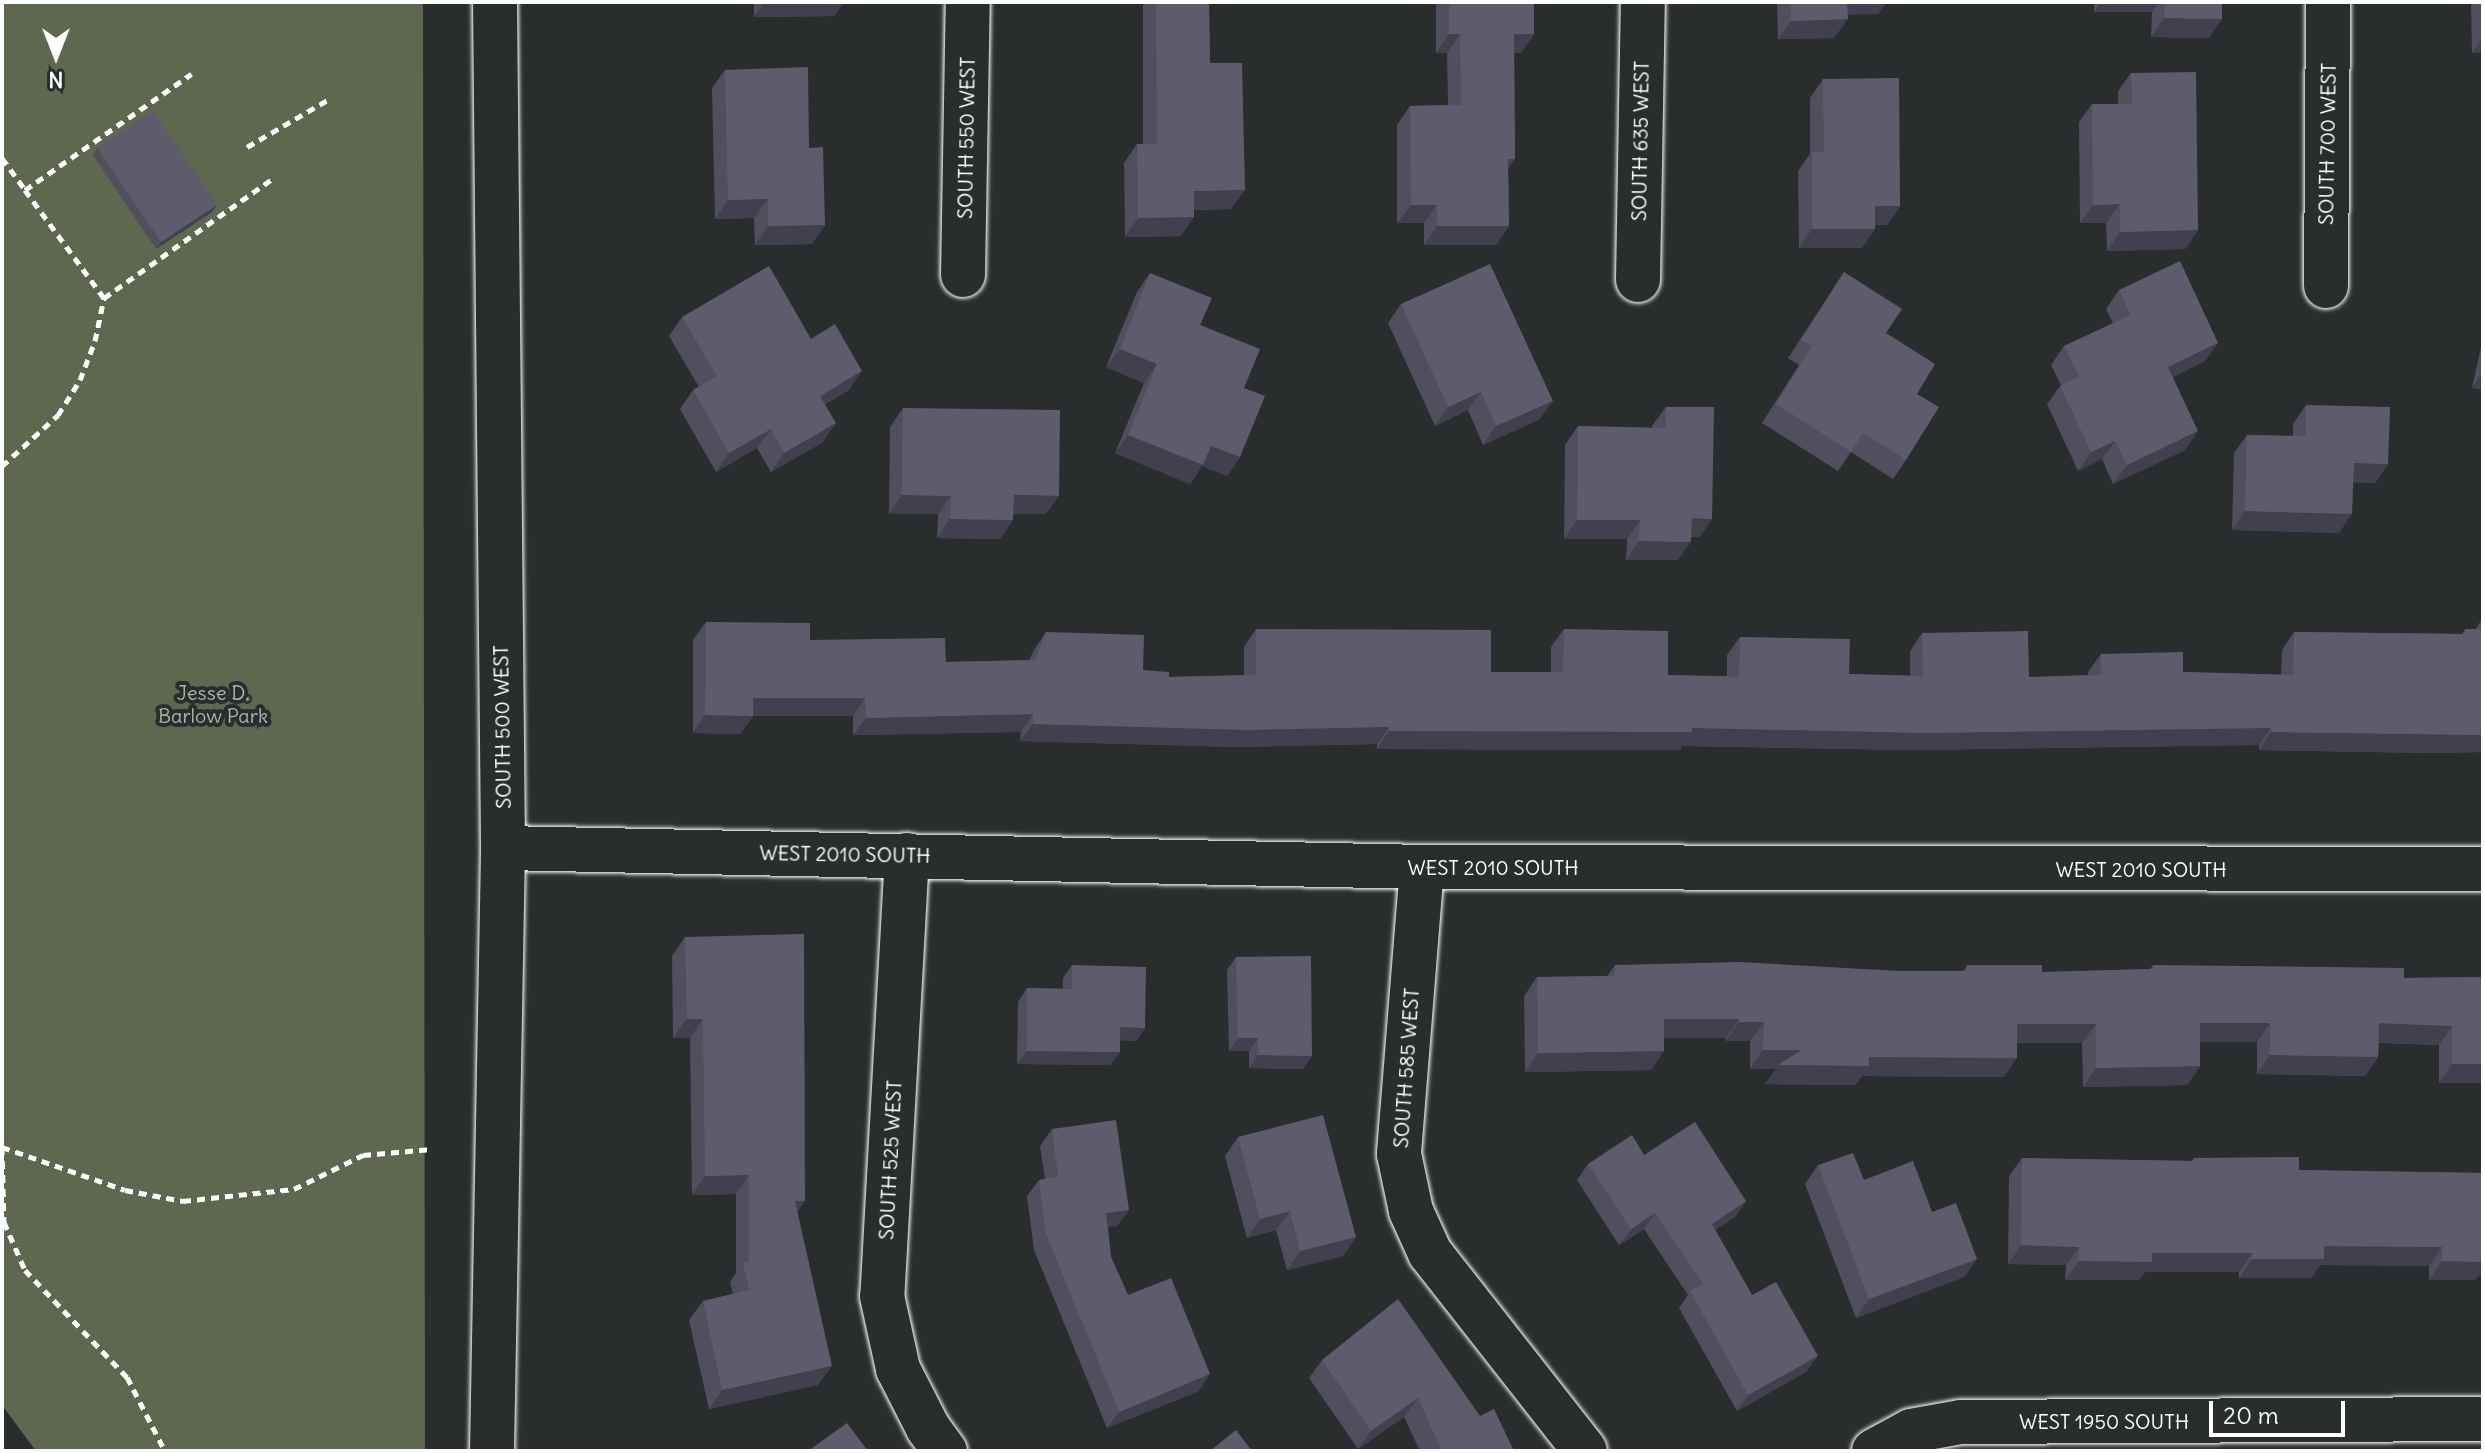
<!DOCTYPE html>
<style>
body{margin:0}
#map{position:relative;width:2485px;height:1453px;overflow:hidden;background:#2a2d2e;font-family:Delius,sans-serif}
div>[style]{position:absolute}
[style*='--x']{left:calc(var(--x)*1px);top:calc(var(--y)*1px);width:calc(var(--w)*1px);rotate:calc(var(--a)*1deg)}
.green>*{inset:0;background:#5d684f}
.path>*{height:5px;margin-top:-2.5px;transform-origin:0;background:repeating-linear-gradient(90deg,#fff 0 8px,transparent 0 14px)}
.roads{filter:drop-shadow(0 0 2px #fff) drop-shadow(0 0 2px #fff)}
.street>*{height:44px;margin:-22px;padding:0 22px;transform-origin:22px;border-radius:22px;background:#2a2d2e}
.secondary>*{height:44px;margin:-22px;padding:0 22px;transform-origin:22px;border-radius:22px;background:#2a2d2e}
.wall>*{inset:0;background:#514e5d}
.shaded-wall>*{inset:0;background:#42404c}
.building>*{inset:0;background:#5e5b6c}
span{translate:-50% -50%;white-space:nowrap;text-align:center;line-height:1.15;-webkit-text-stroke:8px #2a2d2e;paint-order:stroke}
.street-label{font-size:20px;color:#fff}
.park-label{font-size:20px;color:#aeb4a7}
.frame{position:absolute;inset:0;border:4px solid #fff;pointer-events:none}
.north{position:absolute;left:16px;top:16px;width:80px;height:80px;-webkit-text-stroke:6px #2a2d2e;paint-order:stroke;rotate:180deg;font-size:22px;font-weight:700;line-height:32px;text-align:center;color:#fff}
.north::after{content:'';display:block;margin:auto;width:28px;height:36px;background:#fff;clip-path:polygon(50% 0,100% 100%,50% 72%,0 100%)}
.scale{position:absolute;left:2209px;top:1401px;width:136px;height:36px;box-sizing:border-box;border:4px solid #fff;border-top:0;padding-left:10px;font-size:24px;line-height:28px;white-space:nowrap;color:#fff;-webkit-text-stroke:6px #2a2d2e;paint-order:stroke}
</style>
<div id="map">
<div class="green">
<i style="clip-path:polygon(2px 2px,423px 2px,425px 1451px,36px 1451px,2px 1405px)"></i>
</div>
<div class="path">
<i style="--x:247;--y:147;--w:97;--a:-30.3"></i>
<i style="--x:2;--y:158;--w:39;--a:54"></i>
<i style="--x:104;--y:298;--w:206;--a:-35.3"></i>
<i style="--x:2;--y:466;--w:76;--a:-42.3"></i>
<i style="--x:58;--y:415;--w:41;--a:-57.8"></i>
<i style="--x:80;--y:380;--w:42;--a:-69"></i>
<i style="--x:95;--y:341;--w:44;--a:-78.2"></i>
<i style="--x:104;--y:298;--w:134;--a:-126.2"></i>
<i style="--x:25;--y:190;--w:203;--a:-34.9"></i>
<i style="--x:2;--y:1147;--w:130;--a:19.3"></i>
<i style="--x:125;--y:1190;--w:59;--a:10.7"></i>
<i style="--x:183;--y:1201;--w:112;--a:-6.2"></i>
<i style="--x:294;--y:1189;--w:77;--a:-26.2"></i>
<i style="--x:363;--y:1155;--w:69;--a:-5"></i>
<i style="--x:2;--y:1147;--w:75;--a:88.5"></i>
<i style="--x:4;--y:1222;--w:52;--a:66.4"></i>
<i style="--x:25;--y:1270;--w:148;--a:46.4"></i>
<i style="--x:127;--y:1377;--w:83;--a:62.8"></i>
</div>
<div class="roads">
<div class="street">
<i style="--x:963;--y:275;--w:273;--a:-89"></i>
<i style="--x:1638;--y:280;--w:278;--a:-89"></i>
<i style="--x:2326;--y:286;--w:284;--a:-89.6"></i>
<i style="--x:503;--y:848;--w:919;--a:1.18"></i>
<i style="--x:1422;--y:867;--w:1061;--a:0.11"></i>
<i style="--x:907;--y:855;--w:442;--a:93.2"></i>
<i style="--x:882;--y:1296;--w:75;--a:77.6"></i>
<i style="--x:898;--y:1369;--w:66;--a:63"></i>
<i style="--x:928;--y:1428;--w:29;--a:54"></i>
<i style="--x:1422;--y:867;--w:288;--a:94.6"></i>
<i style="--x:1399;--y:1154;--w:58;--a:78.1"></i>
<i style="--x:1411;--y:1211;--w:46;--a:65.7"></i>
<i style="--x:1430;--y:1253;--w:251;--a:51.9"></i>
<i style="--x:1874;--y:1451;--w:42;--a:-28.4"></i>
<i style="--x:1911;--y:1431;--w:51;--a:-10.2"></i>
<i style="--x:1961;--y:1422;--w:522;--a:-0.33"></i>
</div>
<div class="secondary">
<i style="--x:492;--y:1451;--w:603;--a:-88.95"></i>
<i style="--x:503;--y:848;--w:846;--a:-90.54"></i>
</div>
</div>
<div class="wall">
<i style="clip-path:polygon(754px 2px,844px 2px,834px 16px,754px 17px)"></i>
<i style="clip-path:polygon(1143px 2px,1209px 2px,1210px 63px,1231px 209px,1194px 210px,1181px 236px,1125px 237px,1124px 163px,1137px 144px,1143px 144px)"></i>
<i style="clip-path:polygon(1436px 2px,1534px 2px,1534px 34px,1521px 53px,1514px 53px,1515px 159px,1508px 168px,1509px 226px,1496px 245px,1424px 245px,1424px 223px,1397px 223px,1397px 125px,1410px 106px,1448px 105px,1447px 53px,1436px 53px)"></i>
<i style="clip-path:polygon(1777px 2px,1886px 2px,1878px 14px,1847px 14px,1834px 38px,1778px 39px)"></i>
<i style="clip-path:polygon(2094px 2px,2222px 2px,2209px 38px,2151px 37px,2152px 12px,2094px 12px)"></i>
<i style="clip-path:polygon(2471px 2px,2483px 2px,2483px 53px,2472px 53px)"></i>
<i style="clip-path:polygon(725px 70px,809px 148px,825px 225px,812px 244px,755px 245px,754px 218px,715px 219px,712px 88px)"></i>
<i style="clip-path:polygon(2131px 73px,2198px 230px,2185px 249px,2107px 251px,2106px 223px,2080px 223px,2079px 122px,2092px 104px,2118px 104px,2118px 91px)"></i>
<i style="clip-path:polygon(1823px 79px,1900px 206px,1887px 225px,1875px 225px,1875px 229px,1862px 248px,1799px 248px,1798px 171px,1810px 154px,1810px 98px)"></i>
<i style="clip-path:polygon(97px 148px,217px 205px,212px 212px,156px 249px,93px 155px)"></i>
<i style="clip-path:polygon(1844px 272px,1886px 333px,1917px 394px,1906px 460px,1893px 479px,1851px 452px,1838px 471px,1762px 423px,1799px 365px,1788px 358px)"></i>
<i style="clip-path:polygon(1150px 273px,1200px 325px,1244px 388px,1240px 457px,1227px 476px,1202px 466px,1190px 484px,1115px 453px,1144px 383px,1106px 367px,1137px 292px)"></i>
<i style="clip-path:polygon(2119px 290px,2205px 361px,2173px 377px,2185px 450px,2113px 484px,2102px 459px,2078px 471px,2047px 404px,2061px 385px,2051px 365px,2064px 346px,2113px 323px,2106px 309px)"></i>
<i style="clip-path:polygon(1401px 304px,1540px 419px,1483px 445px,1468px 410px,1435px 426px,1388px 323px)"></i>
<i style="clip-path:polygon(682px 317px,811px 339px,849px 390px,825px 404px,823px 442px,771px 472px,757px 448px,716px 472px,680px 409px,693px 390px,699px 387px,669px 336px)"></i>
<i style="clip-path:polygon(2483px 338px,2483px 390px,2472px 388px)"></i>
<i style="clip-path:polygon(2306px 405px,2388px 464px,2375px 483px,2353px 482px,2339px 533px,2232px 530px,2234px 453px,2247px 435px,2293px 436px,2293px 424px)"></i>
<i style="clip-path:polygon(1666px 407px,1712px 519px,1699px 537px,1691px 537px,1678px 560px,1626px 560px,1627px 539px,1564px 539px,1565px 445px,1578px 426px,1652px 428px,1652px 426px)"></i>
<i style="clip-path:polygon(903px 408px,1046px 514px,1013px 514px,1000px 539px,937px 538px,938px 514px,889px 514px,890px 427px)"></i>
<i style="clip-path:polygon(2483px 617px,2483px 752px,2430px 753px,2259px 750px,2259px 745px,1912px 750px,1682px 746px,1680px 750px,1377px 749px,1377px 744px,1236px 747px,1020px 741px,1021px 732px,853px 735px,853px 716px,753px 716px,740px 734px,693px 733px,693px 640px,706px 622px,810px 640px,946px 662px,1029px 660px,1034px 650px,1046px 632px,1143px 670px,1169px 677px,1244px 675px,1244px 647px,1256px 629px,1491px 672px,1551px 672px,1551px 647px,1564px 629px,1668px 675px,1727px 676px,1727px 655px,1740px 637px,1849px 674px,1910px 676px,1910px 651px,1922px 633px,2029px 677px,2088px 675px,2088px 672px,2101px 654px,2183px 672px,2281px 675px,2282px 650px,2294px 632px,2462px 634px,2465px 629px,2476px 629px)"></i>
<i style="clip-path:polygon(685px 937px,797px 1212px,818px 1385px,709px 1409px,689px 1320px,703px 1301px,733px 1294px,730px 1282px,736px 1273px,736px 1194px,692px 1195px,690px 1038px,673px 1038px,672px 956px)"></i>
<i style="clip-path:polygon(1236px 957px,1312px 1056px,1303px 1069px,1249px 1068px,1249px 1051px,1229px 1051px,1227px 970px)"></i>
<i style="clip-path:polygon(1072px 965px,1145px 1028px,1136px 1041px,1120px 1040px,1120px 1052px,1110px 1065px,1017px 1064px,1018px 1002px,1027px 988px,1063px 989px,1063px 978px)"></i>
<i style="clip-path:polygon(1615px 965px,1899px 971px,1963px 971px,1967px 965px,2042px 972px,2150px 969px,2153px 965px,2404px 978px,2483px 977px,2483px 1083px,2439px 1083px,2439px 1045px,2379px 1043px,2378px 1057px,2365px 1076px,2257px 1074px,2257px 1042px,2200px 1042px,2200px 1066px,2187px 1085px,2083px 1087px,2082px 1043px,2017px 1043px,2004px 1077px,1862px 1076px,1855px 1085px,1765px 1084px,1776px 1069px,1750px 1069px,1750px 1041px,1726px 1041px,1726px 1038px,1664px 1038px,1664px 1051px,1651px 1070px,1525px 1072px,1524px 996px,1537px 977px,1607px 976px)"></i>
<i style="clip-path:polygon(1052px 1129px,1129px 1210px,1117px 1226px,1108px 1227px,1111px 1257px,1128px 1295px,1199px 1391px,1107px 1428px,1034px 1250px,1027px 1196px,1039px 1180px,1045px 1179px,1040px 1146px)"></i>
<i style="clip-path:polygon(1238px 1137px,1356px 1237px,1343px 1256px,1287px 1270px,1276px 1230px,1247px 1238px,1225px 1156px)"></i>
<i style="clip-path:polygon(1644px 1155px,1746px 1201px,1735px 1217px,1715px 1230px,1752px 1295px,1806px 1372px,1737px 1411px,1679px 1308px,1688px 1295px,1644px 1229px,1619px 1245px,1577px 1180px,1588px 1164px)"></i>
<i style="clip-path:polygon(2022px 1158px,2191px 1161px,2194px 1158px,2299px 1170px,2483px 1173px,2478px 1276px,2475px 1280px,2429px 1280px,2429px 1266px,2320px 1265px,2311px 1278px,2239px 1278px,2239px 1272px,2145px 1272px,2139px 1280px,2065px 1280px,2066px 1265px,2008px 1264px,2009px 1176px)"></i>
<i style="clip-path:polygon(1818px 1165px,1864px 1180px,1932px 1212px,1977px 1259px,1964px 1277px,1856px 1318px,1805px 1184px)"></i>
<i style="clip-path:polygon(1322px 1360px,1480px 1416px,1514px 1451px,1420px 1451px,1404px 1417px,1358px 1449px,1309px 1378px)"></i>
</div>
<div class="shaded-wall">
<i style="clip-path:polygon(764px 2px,844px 2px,834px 16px,754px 17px)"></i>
<i style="clip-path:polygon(1843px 2px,1886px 2px,1878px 14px,1834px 15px)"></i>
<i style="clip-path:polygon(2101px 2px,2159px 2px,2152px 12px,2094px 12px)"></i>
<i style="clip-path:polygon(2164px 18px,2222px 19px,2209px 38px,2151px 37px)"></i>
<i style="clip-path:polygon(1848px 19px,1834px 38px,1778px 39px,1791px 21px)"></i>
<i style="clip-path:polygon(1449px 34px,1460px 34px,1447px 53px,1436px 53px)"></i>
<i style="clip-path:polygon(1514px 34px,1534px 34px,1521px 53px,1501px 53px)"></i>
<i style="clip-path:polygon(2483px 38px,2483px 53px,2472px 53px)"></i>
<i style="clip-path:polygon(1508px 159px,1515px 159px,1502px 177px)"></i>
<i style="clip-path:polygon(1245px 190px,1231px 209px,1181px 210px,1194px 191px)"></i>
<i style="clip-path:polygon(768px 199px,754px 218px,715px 219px,728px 200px)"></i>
<i style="clip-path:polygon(2120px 204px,2106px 223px,2080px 223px,2093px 205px)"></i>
<i style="clip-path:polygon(217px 205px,212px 212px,156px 249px,161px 242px)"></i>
<i style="clip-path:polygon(1411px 205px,1437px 205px,1424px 223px,1397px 223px)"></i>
<i style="clip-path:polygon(1875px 206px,1900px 206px,1887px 225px,1862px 225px)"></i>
<i style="clip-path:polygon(1194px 217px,1181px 236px,1125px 237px,1138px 218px)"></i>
<i style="clip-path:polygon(825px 225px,812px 244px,755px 245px,768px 226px)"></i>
<i style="clip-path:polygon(1437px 226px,1509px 226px,1496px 245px,1424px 245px)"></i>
<i style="clip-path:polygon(1812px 229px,1875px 229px,1862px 248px,1799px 248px)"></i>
<i style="clip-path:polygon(2198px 230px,2185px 249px,2107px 251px,2120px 232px)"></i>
<i style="clip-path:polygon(2218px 343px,2205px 361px,2154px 386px,2168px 367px)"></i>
<i style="clip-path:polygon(1120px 349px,1157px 364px,1144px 383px,1106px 367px)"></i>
<i style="clip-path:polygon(862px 371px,849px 390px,807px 415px,820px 396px)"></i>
<i style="clip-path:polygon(2483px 372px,2483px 390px,2472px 388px)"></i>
<i style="clip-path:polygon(1481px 392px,1468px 410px,1435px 426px,1448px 407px)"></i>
<i style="clip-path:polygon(1553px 401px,1540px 419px,1483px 445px,1496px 426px)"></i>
<i style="clip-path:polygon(836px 423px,823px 442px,771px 472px,784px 453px)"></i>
<i style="clip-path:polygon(771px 429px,757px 448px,716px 472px,729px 453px)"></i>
<i style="clip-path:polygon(2198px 431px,2185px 450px,2113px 484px,2127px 465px)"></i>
<i style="clip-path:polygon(1128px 435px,1211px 446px,1240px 457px,1227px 476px,1202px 466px,1190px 484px,1115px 453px)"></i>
<i style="clip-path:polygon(2115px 441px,2102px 459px,2078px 471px,2091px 452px)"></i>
<i style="clip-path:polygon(2354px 463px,2388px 464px,2375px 483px,2340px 482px)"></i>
<i style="clip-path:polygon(902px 495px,951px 496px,938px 514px,889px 514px)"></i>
<i style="clip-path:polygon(1014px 495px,1059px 496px,1046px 514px,1000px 514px)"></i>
<i style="clip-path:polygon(2245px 511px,2352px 514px,2339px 533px,2232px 530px)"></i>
<i style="clip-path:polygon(1692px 518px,1712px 519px,1699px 537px,1679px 537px)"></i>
<i style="clip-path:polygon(950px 519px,1013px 520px,1000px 539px,937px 538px)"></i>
<i style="clip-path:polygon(1577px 520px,1640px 520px,1627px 539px,1564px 539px)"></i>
<i style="clip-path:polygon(1639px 541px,1691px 542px,1678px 560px,1626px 560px)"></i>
<i style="clip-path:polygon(753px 698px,865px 698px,853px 716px,740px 716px)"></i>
<i style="clip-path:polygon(1033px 714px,1021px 732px,853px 735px,866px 718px)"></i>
<i style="clip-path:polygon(705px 715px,753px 716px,740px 734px,693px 733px)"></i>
<i style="clip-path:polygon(1033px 724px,1389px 727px,1377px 744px,1236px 747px,1020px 741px)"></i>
<i style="clip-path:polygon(1692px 728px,2271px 728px,2259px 745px,1912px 750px,1682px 746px,1680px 750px,1377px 749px,1389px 731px)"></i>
<i style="clip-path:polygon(2271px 732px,2483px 735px,2483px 752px,2430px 753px,2259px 750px)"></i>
<i style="clip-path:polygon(687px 1019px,703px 1019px,690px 1038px,673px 1038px)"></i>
<i style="clip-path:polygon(1664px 1019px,1739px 1019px,1726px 1038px,1651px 1038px)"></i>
<i style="clip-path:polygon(1739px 1022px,1764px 1022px,1750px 1041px,1726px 1041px)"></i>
<i style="clip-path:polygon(2200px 1023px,2270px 1023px,2257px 1042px,2186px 1042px)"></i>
<i style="clip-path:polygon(2379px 1023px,2452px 1026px,2439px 1045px,2366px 1042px)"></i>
<i style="clip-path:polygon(2017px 1024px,2096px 1024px,2082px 1043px,2004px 1043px)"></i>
<i style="clip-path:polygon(1120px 1027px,1145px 1028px,1136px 1041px,1111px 1040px)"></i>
<i style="clip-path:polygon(1238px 1038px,1258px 1038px,1249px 1051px,1229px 1051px)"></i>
<i style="clip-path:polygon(1763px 1050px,1802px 1050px,1869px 1057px,2017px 1058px,2004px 1077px,1862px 1076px,1855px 1085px,1765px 1084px,1776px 1069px,1750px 1069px)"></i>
<i style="clip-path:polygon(1027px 1051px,1120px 1052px,1110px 1065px,1017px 1064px)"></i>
<i style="clip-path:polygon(1664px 1051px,1651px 1070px,1525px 1072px,1538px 1053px)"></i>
<i style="clip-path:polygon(1258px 1055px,1312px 1056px,1303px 1069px,1249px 1068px)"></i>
<i style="clip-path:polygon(2270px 1055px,2378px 1057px,2365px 1076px,2257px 1074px)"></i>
<i style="clip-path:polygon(2452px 1064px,2483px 1064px,2483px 1083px,2439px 1083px)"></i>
<i style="clip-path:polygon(2200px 1066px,2187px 1085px,2083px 1087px,2096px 1068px)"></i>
<i style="clip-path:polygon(749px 1175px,736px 1194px,692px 1195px,705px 1176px)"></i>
<i style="clip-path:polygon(795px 1201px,805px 1201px,792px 1219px)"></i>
<i style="clip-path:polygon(1746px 1201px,1735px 1217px,1700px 1240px,1712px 1224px)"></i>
<i style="clip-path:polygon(1129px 1210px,1117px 1226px,1094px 1229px,1106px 1213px)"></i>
<i style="clip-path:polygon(1290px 1211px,1276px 1230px,1247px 1238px,1260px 1219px)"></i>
<i style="clip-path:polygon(1655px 1213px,1644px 1229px,1619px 1245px,1631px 1229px)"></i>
<i style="clip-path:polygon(1356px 1237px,1343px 1256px,1287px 1270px,1300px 1251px)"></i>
<i style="clip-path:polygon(2021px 1245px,2079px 1247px,2066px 1265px,2008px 1264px)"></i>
<i style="clip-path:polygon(2324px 1246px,2442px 1247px,2429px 1266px,2320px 1265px,2311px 1278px,2239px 1278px,2252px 1259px)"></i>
<i style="clip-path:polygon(2152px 1253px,2252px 1253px,2239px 1272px,2145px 1272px,2139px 1280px,2065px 1280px,2079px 1261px)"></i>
<i style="clip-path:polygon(1977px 1259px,1964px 1277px,1856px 1318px,1869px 1299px)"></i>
<i style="clip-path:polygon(2442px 1261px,2483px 1262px,2483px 1276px,2478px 1276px,2475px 1280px,2429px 1280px)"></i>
<i style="clip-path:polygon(1818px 1356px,1806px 1372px,1737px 1411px,1748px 1395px)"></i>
<i style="clip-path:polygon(832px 1366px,818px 1385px,709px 1409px,722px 1390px)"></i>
<i style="clip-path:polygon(1210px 1374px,1199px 1391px,1107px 1428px,1119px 1412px)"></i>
<i style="clip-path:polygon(1418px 1398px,1404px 1417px,1358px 1449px,1371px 1431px)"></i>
</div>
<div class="building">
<i style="clip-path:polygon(1156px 2px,1209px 2px,1210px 63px,1242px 63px,1245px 190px,1194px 191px,1194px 217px,1138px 218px,1137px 144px,1157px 144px)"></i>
<i style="clip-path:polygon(1449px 2px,1534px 2px,1534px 34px,1514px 34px,1515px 159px,1508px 159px,1509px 226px,1437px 226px,1437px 205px,1411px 205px,1410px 106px,1461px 105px,1460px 34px,1449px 34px)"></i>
<i style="clip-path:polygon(1791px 2px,1847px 2px,1848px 19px,1791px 21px)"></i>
<i style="clip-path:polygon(2165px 2px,2222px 2px,2222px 19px,2164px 18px)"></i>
<i style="clip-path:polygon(808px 67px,809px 148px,823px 147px,825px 225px,768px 226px,768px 199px,728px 200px,725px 70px)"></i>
<i style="clip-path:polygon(2196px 72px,2198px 230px,2120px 232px,2120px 204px,2093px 205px,2092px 104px,2132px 104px,2131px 73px)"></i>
<i style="clip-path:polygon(1899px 78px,1900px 206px,1875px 206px,1875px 229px,1812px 229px,1812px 152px,1824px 152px,1823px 79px)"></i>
<i style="clip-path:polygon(153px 111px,217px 205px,161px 242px,97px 148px)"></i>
<i style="clip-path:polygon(2180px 261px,2218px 343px,2168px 367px,2198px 431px,2127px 465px,2115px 441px,2091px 452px,2060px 386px,2079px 376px,2064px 346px,2131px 315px,2119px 290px)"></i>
<i style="clip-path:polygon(1490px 264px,1553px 401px,1496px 426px,1481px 392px,1448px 407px,1401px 304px)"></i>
<i style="clip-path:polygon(769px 266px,811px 339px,835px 324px,862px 371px,820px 396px,836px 423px,784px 453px,771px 429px,729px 453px,693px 390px,717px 376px,682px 317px)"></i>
<i style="clip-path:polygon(1844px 272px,1902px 309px,1886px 333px,1935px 364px,1917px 394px,1939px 407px,1906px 460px,1863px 433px,1851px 452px,1776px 404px,1812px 346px,1801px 340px)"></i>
<i style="clip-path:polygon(1150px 273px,1212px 298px,1200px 325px,1260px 349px,1244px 388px,1265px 396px,1240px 457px,1211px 446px,1203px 465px,1128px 435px,1157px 364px,1120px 349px)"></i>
<i style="clip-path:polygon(2306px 405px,2390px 407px,2388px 464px,2354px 463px,2352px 514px,2245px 511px,2247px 435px,2306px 436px)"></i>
<i style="clip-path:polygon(1666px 407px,1714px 407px,1712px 519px,1692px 518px,1691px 542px,1639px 541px,1640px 520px,1577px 520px,1578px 426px,1666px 428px)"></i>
<i style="clip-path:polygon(903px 408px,1060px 410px,1059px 496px,1014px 495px,1013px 520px,950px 519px,951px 496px,902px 495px)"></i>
<i style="clip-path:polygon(706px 622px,810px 623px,810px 640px,945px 638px,946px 662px,1035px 660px,1046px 632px,1144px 635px,1143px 670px,1169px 672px,1169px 677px,1256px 675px,1256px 629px,1491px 630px,1491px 672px,1563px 672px,1564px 629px,1668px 631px,1668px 675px,1739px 677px,1740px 637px,1850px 639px,1849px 674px,1923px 676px,1922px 633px,2028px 631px,2029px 677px,2101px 675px,2101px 654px,2183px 652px,2183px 672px,2293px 675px,2294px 632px,2465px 634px,2465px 629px,2483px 629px,2483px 735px,2271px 732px,2271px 728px,1924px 733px,1692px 728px,1692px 732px,1389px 731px,1389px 727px,1248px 730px,1033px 724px,1033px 714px,866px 718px,865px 698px,753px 698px,753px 716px,705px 715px)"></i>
<i style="clip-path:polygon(804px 934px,805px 1201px,795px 1201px,832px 1366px,722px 1390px,703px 1301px,749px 1290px,743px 1263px,749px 1262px,749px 1175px,705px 1176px,703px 1019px,687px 1019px,685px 937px)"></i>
<i style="clip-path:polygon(1311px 956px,1312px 1056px,1258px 1055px,1258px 1038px,1238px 1038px,1236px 957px)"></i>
<i style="clip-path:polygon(1740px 962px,1899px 971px,1967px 971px,1967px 965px,2042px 965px,2042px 972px,2153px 969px,2153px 965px,2404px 968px,2404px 978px,2483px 977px,2483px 1064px,2452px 1064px,2452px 1026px,2379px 1023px,2378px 1057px,2270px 1055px,2270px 1023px,2200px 1023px,2200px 1066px,2096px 1068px,2096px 1024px,2017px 1024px,2017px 1058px,1869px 1057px,1869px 1066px,1778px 1065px,1802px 1050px,1763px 1050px,1764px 1022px,1739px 1022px,1739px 1019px,1664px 1019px,1664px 1051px,1538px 1053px,1537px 977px,1615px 976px,1615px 965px)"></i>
<i style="clip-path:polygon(1072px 965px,1146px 967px,1145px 1028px,1120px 1027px,1120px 1052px,1027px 1051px,1027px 988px,1072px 989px)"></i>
<i style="clip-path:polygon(1323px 1115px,1356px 1237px,1300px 1251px,1290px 1211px,1260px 1219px,1238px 1137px)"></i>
<i style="clip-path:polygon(1116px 1120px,1129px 1210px,1106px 1213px,1111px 1257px,1128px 1295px,1171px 1278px,1210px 1374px,1119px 1412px,1046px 1234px,1039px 1180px,1058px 1177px,1052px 1129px)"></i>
<i style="clip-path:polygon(1695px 1122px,1746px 1201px,1712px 1224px,1752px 1295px,1776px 1282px,1818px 1356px,1748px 1395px,1690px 1291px,1703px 1284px,1655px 1213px,1631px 1229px,1588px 1164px,1632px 1135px,1644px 1155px)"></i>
<i style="clip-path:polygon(1853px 1153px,1864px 1180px,1913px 1161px,1932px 1212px,1956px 1203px,1977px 1259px,1869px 1299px,1818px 1165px)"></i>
<i style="clip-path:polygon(2299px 1157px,2299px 1170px,2483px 1173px,2483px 1262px,2442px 1261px,2442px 1247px,2324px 1246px,2324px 1259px,2252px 1259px,2252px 1253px,2152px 1253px,2152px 1262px,2079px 1261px,2079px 1247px,2021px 1245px,2022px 1158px,2194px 1161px,2194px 1158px)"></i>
<i style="clip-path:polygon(1398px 1299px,1480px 1416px,1494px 1409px,1514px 1451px,1442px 1451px,1418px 1398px,1371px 1431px,1322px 1360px)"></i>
<i style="clip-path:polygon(847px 1423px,868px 1451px,808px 1451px)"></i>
<i style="clip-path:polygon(1236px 1430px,1252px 1451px,1210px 1451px)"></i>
</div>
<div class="street-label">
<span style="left:966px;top:138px;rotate:-89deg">SOUTH 550 WEST</span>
<span style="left:1640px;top:141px;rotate:-89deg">SOUTH 635 WEST</span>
<span style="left:2327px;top:144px;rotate:-89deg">SOUTH 700 WEST</span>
<span style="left:502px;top:727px;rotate:-91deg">SOUTH 500 WEST</span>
<span style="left:845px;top:854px;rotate:1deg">WEST 2010 SOUTH</span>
<span style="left:1493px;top:867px">WEST 2010 SOUTH</span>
<span style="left:2141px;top:869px">WEST 2010 SOUTH</span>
<span style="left:1406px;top:1068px;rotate:-86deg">SOUTH 585 WEST</span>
<span style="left:890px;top:1160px;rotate:-87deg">SOUTH 525 WEST</span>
<span style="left:2104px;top:1421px">WEST 1950 SOUTH</span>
</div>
<div class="park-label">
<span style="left:213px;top:704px">Jesse D.<br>Barlow Park</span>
</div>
<div class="frame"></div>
<div class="north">N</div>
<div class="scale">20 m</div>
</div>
